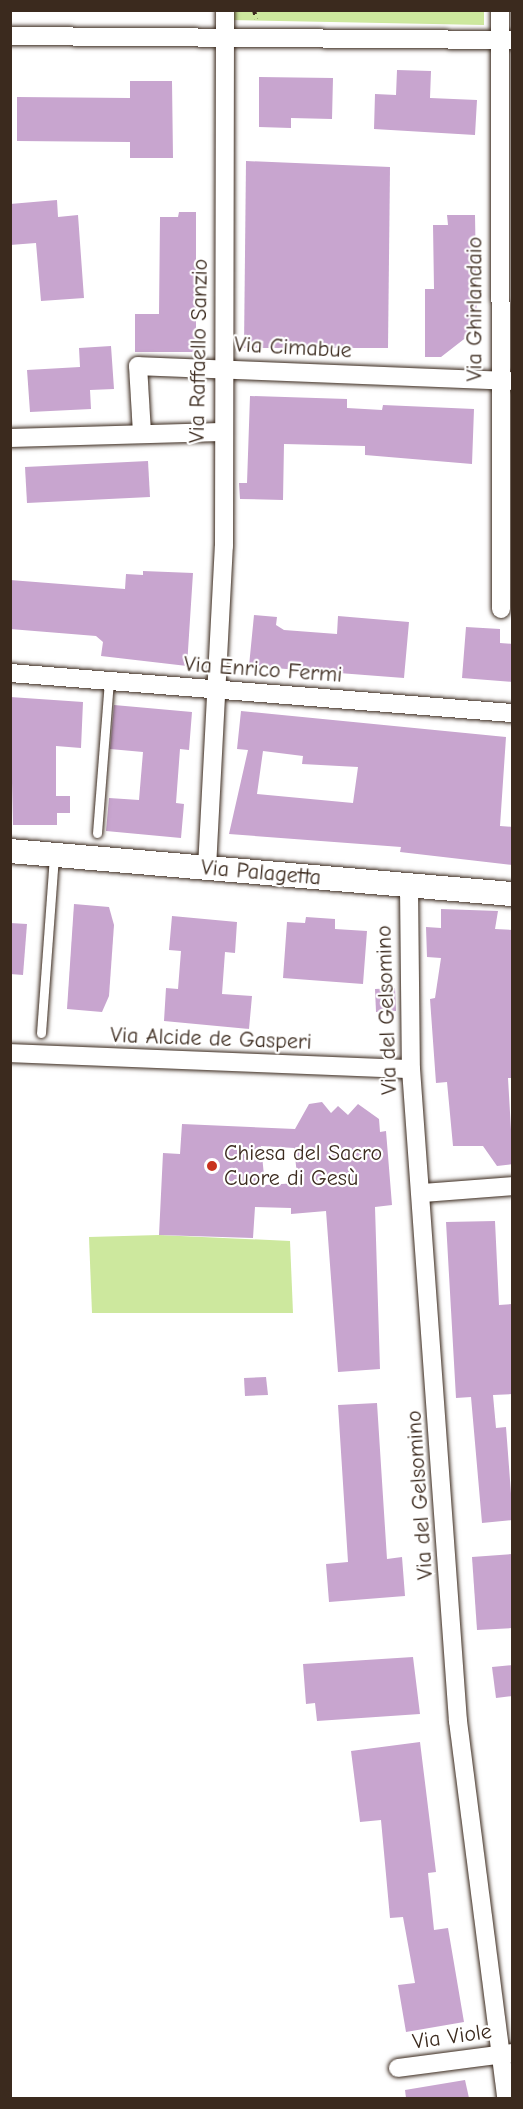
<!DOCTYPE html>
<meta charset="utf-8">
<style>
body{margin:0}
#map{position:relative;width:523px;height:2109px;overflow:hidden;background:#fff;font-family:"Comic Neue",sans-serif}
div>[style]{position:absolute}
[style*='--x']{left:calc(var(--x)*1px);top:calc(var(--y)*1px);width:calc(var(--w)*1px);rotate:calc(var(--a)*1deg)}
.green>*{inset:0;background:#cde89e}
.building>*{inset:0;background:#c8a5cf}
.path>*{height:4px;margin-top:-2px;transform-origin:0;background:repeating-linear-gradient(90deg,#3b2a1e 0 4.5px,transparent 0 9px)}
.roads{filter:drop-shadow(0 0 2px #3b2a1e) drop-shadow(0 0 2px #3b2a1e)}
.service>*{height:9px;margin:-4.5px;padding:0 4.5px;transform-origin:4.5px;border-radius:4.5px;background:#fff}
.minor>*{height:18px;margin:-9px;padding:0 9px;transform-origin:9px;border-radius:9px;background:#fff}
.tertiary>*{height:24px;margin:-12px;padding:0 12px;transform-origin:12px;border-radius:12px;background:#fff}
.dots>*{width:16px;height:16px;translate:-50% -50%;box-sizing:border-box;border:3px solid #fff;border-radius:50%}
span{translate:-50% -50%;white-space:nowrap;text-align:center;line-height:1.15;-webkit-text-stroke:4.5px #fff;paint-order:stroke}
.street-label{font-size:22px;color:#3b2a1e}
.poi-label{font-size:22px;color:#3b2a1e}
.left{translate:0 -50%;text-align:left}
.frame{position:absolute;inset:0;border:12px solid #3b2a1e;pointer-events:none}
</style>
<div id="map">
<div class="green">
<i style="clip-path:polygon(229px 10px,484px 11px,484px 25px,229px 20px)"></i>
<i style="clip-path:polygon(159px 1235px,290px 1241px,293px 1313px,92px 1313px,89px 1237px)"></i>
</div>
<div class="building">
<i style="clip-path:polygon(397px 70px,431px 71px,430px 98px,477px 100px,475px 135px,374px 129px,375px 94px,396px 95px)"></i>
<i style="clip-path:polygon(259px 77px,333px 78px,332px 119px,291px 118px,291px 128px,259px 127px)"></i>
<i style="clip-path:polygon(130px 81px,172px 81px,173px 158px,130px 158px,130px 142px,17px 141px,17px 97px,130px 98px)"></i>
<i style="clip-path:polygon(246px 161px,390px 167px,388px 348px,244px 348px)"></i>
<i style="clip-path:polygon(57px 200px,58px 217px,78px 215px,84px 298px,41px 301px,36px 243px,10px 245px,10px 204px)"></i>
<i style="clip-path:polygon(179px 212px,196px 212px,196px 352px,135px 352px,135px 314px,159px 314px,160px 217px,178px 217px)"></i>
<i style="clip-path:polygon(447px 215px,475px 215px,477px 329px,441px 357px,425px 357px,425px 289px,434px 289px,433px 225px,448px 225px)"></i>
<i style="clip-path:polygon(111px 346px,114px 389px,90px 390px,91px 409px,30px 412px,27px 370px,80px 367px,79px 348px)"></i>
<i style="clip-path:polygon(250px 396px,347px 399px,347px 408px,382px 410px,383px 405px,474px 409px,472px 464px,365px 455px,365px 446px,284px 444px,283px 500px,240px 499px,239px 483px,247px 483px)"></i>
<i style="clip-path:polygon(148px 461px,150px 497px,27px 503px,25px 467px)"></i>
<i style="clip-path:polygon(143px 571px,193px 573px,187px 666px,101px 656px,103px 642px,96px 636px,10px 629px,10px 580px,125px 589px,126px 574px,143px 575px)"></i>
<i style="clip-path:polygon(254px 615px,277px 617px,276px 625px,284px 630px,337px 634px,338px 616px,409px 622px,404px 678px,249px 666px)"></i>
<i style="clip-path:polygon(466px 627px,500px 629px,500px 643px,513px 644px,513px 682px,462px 678px)"></i>
<i style="clip-path:polygon(10px 697px,83px 702px,81px 748px,56px 746px,56px 796px,70px 796px,70px 813px,57px 813px,57px 825px,13px 825px)"></i>
<i style="clip-path:polygon(114px 705px,192px 712px,189px 750px,180px 749px,176px 803px,184px 804px,181px 838px,106px 831px,109px 798px,139px 800px,143px 752px,110px 749px)"></i>
<i style="clip-path:polygon(evenodd,241px 711px,506px 737px,500px 826px,513px 827px,513px 865px,400px 852px,401px 847px,229px 834px,248px 750px,237px 749px,241px 711px,263px 751px,303px 756px,302px 764px,358px 767px,353px 803px,257px 794px,263px 751px)"></i>
<i style="clip-path:polygon(74px 904px,109px 907px,114px 925px,109px 996px,102px 1012px,67px 1009px)"></i>
<i style="clip-path:polygon(441px 909px,498px 911px,495px 929px,513px 930px,513px 1078px,508px 1078px,513px 1164px,497px 1166px,483px 1146px,453px 1146px,447px 1082px,436px 1083px,430px 999px,435px 998px,441px 958px,427px 957px,426px 927px,441px 928px)"></i>
<i style="clip-path:polygon(172px 916px,237px 922px,235px 953px,225px 952px,222px 994px,252px 996px,249px 1029px,164px 1021px,166px 988px,178px 989px,181px 951px,169px 950px)"></i>
<i style="clip-path:polygon(306px 917px,335px 919px,335px 929px,367px 931px,363px 984px,283px 978px,287px 922px,305px 923px)"></i>
<i style="clip-path:polygon(10px 923px,27px 924px,23px 975px,10px 974px)"></i>
<i style="clip-path:polygon(395px 988px,396px 1011px,376px 1012px,375px 989px)"></i>
<i style="clip-path:polygon(evenodd,322px 1102px,331px 1113px,338px 1106px,348px 1115px,358px 1104px,379px 1119px,380px 1132px,386px 1131px,392px 1205px,375px 1207px,380px 1369px,338px 1372px,326px 1211px,291px 1214px,291px 1208px,255px 1207px,253px 1238px,159px 1235px,163px 1153px,180px 1154px,182px 1124px,295px 1129px,309px 1104px,322px 1102px,261px 1146px,294px 1148px,298px 1183px,265px 1185px,261px 1146px)"></i>
<i style="clip-path:polygon(495px 1221px,499px 1305px,513px 1304px,513px 1394px,493px 1395px,496px 1428px,506px 1427px,513px 1520px,482px 1523px,471px 1397px,456px 1398px,446px 1222px)"></i>
<i style="clip-path:polygon(266px 1377px,268px 1395px,245px 1396px,244px 1378px)"></i>
<i style="clip-path:polygon(377px 1403px,387px 1559px,402px 1557px,405px 1596px,329px 1602px,326px 1564px,348px 1562px,338px 1405px)"></i>
<i style="clip-path:polygon(513px 1554px,513px 1628px,477px 1630px,472px 1557px)"></i>
<i style="clip-path:polygon(413px 1657px,420px 1714px,317px 1721px,315px 1703px,306px 1704px,303px 1664px)"></i>
<i style="clip-path:polygon(513px 1665px,513px 1696px,496px 1698px,492px 1667px)"></i>
<i style="clip-path:polygon(420px 1742px,436px 1872px,428px 1873px,434px 1930px,448px 1928px,464px 2022px,406px 2032px,398px 1985px,415px 1983px,403px 1917px,390px 1918px,381px 1820px,360px 1822px,351px 1751px)"></i>
<i style="clip-path:polygon(465px 2080px,469px 2098px,406px 2098px,405px 2090px)"></i>
</div>
<div class="path">
<i style="--x:254;--y:10;--w:9;--a:77"></i>
</div>
<div class="roads">
<div class="service">
<i style="--x:97;--y:833;--w:151;--a:-85.5"></i>
<i style="--x:41;--y:1033;--w:178;--a:-85.8"></i>
</div>
<div class="minor">
<i style="--x:500;--y:10;--w:599;--a:89.9"></i>
<i style="--x:10;--y:36;--w:502;--a:0.46"></i>
<i style="--x:142;--y:433;--w:67;--a:-93.4"></i>
<i style="--x:138;--y:366;--w:374;--a:2.3"></i>
<i style="--x:10;--y:438;--w:211;--a:-1.6"></i>
<i style="--x:10;--y:673;--w:504;--a:4.56"></i>
<i style="--x:207;--y:868;--w:322;--a:-87"></i>
<i style="--x:224;--y:546;--w:536;--a:-89.89"></i>
<i style="--x:409;--y:887;--w:182;--a:89.4"></i>
<i style="--x:411;--y:1069;--w:654;--a:85.88"></i>
<i style="--x:458;--y:1721;--w:380;--a:82.7"></i>
<i style="--x:10;--y:1053;--w:401;--a:2.3"></i>
<i style="--x:422;--y:1193;--w:90;--a:-4.4"></i>
<i style="--x:398;--y:2068;--w:115;--a:-7.5"></i>
</div>
<div class="tertiary">
<i style="--x:10;--y:851;--w:504;--a:4.9"></i>
</div>
</div>
<div class="dots">
<i style="left:212px;top:1166px;background:#c8321e"></i>
</div>
<div class="street-label">
<span style="left:475px;top:309px;rotate:-90deg">Via Ghirlandaio</span>
<span style="left:293px;top:348px;rotate:3deg">Via Cimabue</span>
<span style="left:199px;top:351px;rotate:-89deg">Via Raffaello Sanzio</span>
<span style="left:263px;top:670px;rotate:4deg">Via Enrico Fermi</span>
<span style="left:261px;top:873px;rotate:5deg">Via Palagetta</span>
<span style="left:387px;top:1010px;rotate:-92deg">Via del Gelsomino</span>
<span style="left:211px;top:1039px;rotate:2deg">Via Alcide de Gasperi</span>
<span style="left:420px;top:1495px;rotate:-94deg">Via del Gelsomino</span>
<span style="left:452px;top:2037px;rotate:-8deg">Via Viole</span>
</div>
<div class="poi-label">
<span class="left" style="left:224px;top:1166px">Chiesa del Sacro<br>Cuore di Gesù</span>
</div>
<div class="frame"></div>
</div>
